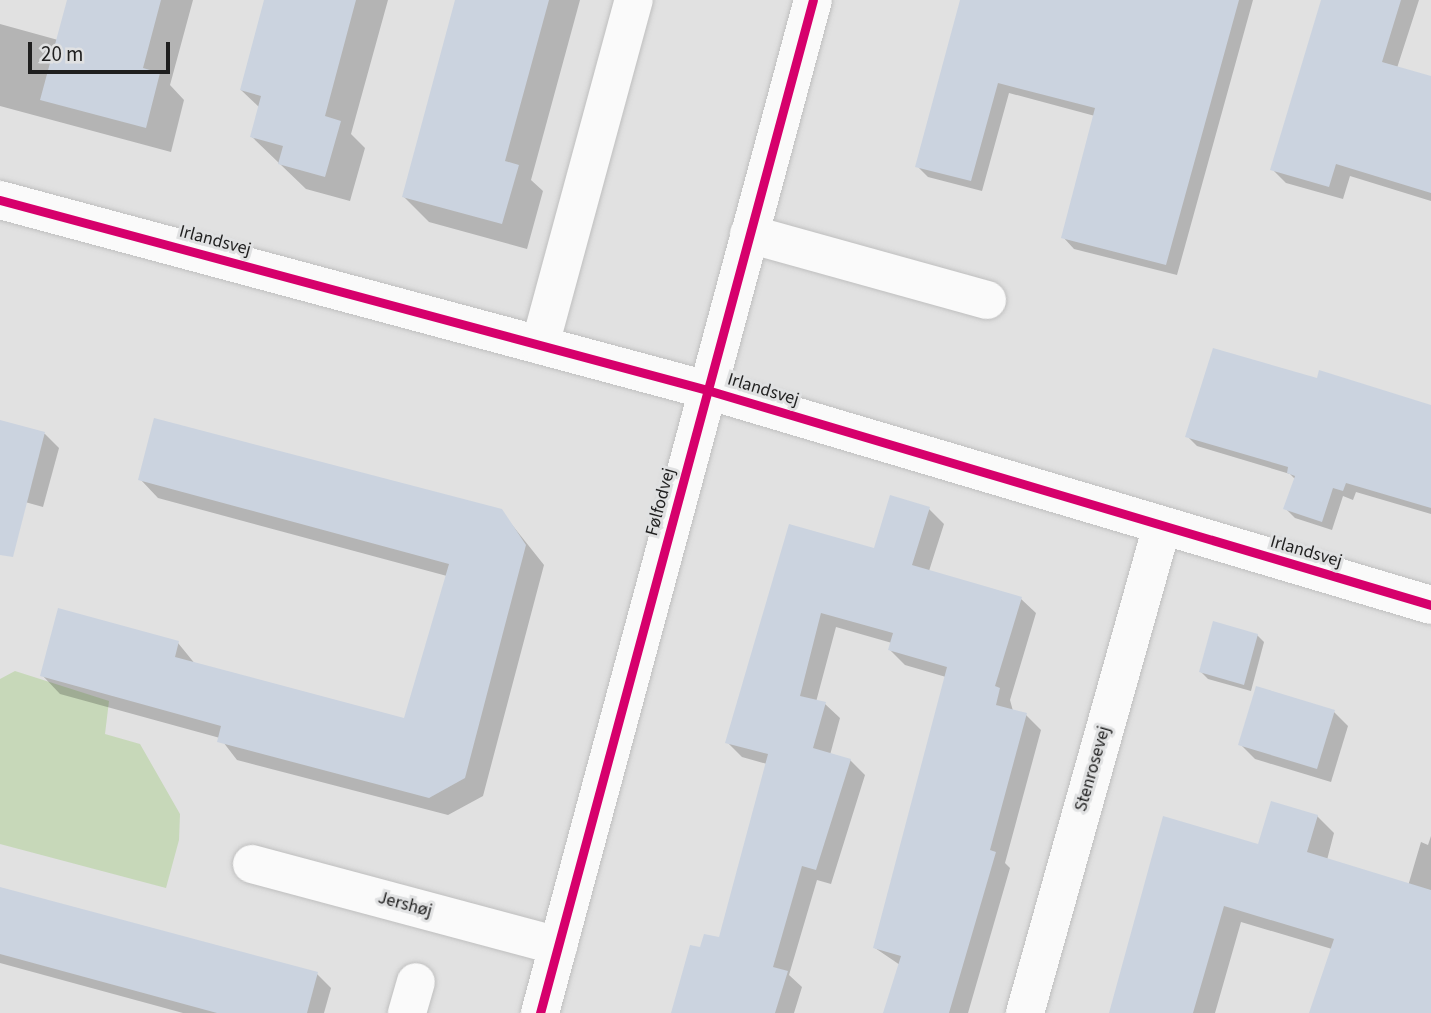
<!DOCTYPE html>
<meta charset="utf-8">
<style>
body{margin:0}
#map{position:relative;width:1431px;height:1013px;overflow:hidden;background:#e1e1e1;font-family:"Source Sans 3",sans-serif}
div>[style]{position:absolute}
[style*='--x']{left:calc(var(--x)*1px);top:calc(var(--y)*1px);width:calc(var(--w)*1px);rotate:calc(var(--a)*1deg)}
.green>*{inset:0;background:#c7d8b9}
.shadow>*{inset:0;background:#0003}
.building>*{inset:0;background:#cbd3df}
.roads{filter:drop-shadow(0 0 2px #bfbfbf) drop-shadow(0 0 2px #bfbfbf)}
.minor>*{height:38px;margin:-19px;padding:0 19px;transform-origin:19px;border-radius:19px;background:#fafafa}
.cycleway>*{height:9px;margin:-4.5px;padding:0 4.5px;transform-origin:4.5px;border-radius:4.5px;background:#d6006c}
span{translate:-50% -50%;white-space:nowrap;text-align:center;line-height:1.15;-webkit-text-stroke:6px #e0e1e2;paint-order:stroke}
.street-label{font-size:18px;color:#1f1f1f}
.scale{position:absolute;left:28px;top:42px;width:142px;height:32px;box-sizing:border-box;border:4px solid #1f1f1f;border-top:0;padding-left:9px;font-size:21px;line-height:24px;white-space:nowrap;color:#1f1f1f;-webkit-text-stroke:5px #e0e1e2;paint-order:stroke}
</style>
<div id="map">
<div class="green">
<i style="clip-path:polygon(15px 671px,109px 701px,105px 734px,140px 744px,180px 814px,179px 840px,166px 888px,0 844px,0 679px)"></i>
</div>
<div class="shadow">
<i style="clip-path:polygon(69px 0,193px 0,170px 85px,184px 100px,171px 152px,0 106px,0 24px,58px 40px)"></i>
<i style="clip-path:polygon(266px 0,388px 0,351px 134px,365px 148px,350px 201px,306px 189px,252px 137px,260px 108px,241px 90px)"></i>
<i style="clip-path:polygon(457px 0,580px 0,531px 180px,543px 191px,527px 249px,429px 222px,404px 197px)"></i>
<i style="clip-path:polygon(962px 0,1253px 0,1177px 275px,1074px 249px,1063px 237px,1095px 116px,1009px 93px,982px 191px,928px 177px,917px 166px)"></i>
<i style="clip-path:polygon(1355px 0,1419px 0,1397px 68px,1431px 78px,1431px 201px,1350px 176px,1343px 199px,1286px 183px,1272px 169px)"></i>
<i style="clip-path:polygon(1318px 381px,1431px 407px,1431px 514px,1356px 492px,1353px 500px,1343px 496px,1332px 530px,1295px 518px,1285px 508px,1295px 479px,1290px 474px,1197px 446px,1187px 436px)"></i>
<i style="clip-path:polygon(0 422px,45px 434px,59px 448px,43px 507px,0 495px)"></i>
<i style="clip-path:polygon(140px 479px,501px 511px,544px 565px,483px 796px,448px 815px,237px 760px,220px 738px,60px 694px,42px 675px,178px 643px,196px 665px,406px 721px,447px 576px,158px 498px)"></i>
<i style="clip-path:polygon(929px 509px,944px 524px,929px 571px,1021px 599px,1036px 613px,1010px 700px,1013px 711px,1026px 715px,1041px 730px,1005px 863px,1010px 868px,968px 1013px,885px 1013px,900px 965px,875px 948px,946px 677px,905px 665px,890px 650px,892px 643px,836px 627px,816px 702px,825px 704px,840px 718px,830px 755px,850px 760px,865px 775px,831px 884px,817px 880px,789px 975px,802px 987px,794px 1013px,672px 1013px,701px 949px,720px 940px,767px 764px,742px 757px,727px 742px,790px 526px,875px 550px)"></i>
<i style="clip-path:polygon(1257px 635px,1264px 642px,1251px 691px,1208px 679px,1201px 672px)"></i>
<i style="clip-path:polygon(1334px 712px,1348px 726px,1331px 782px,1255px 759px,1240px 744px)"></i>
<i style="clip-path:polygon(1317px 816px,1334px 833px,1327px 860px,1408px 886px,1421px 842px,1428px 845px,1431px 836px,1431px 1013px,1311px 1013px,1332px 949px,1241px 922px,1215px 1013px,1111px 1013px,1259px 846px)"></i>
<i style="clip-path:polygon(0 889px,317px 974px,331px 988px,324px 1013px,183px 1013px,0 963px)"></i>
</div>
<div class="building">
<i style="clip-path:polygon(67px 0,161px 0,143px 68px,160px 73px,146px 128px,40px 100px)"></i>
<i style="clip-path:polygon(264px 0,356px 0,325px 116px,341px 121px,325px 177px,278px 164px,283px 146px,250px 137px,261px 96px,240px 90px)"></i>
<i style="clip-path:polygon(455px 0,549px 0,505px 161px,519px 165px,502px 224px,402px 197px)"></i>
<i style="clip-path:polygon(960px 0,1239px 0,1166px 265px,1061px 238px,1095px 108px,998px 83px,971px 181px,915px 167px)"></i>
<i style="clip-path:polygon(1321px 0,1401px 0,1382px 62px,1431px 76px,1431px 193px,1336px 164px,1329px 187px,1270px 170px)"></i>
<i style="clip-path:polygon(1213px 348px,1317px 378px,1319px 370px,1431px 405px,1431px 508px,1346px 483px,1343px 491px,1333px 488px,1322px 522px,1283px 509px,1295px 476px,1287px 473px,1288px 467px,1185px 437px)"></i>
<i style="clip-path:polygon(154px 418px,502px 509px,526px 545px,465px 778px,429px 798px,217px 742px,221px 726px,40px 676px,58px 608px,179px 641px,175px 657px,404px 718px,449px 564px,138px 480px)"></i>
<i style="clip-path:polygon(0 420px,45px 432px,13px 557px,0 555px)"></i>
<i style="clip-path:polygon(890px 495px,930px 507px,912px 565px,1022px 597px,995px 686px,1000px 688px,996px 705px,1027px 713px,990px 850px,996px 852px,949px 1013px,883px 1013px,901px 956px,873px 948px,947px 667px,888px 650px,893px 633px,821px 613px,800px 696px,826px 702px,813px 748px,851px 759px,816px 870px,802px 866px,773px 967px,788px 971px,775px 1013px,671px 1013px,690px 945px,700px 947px,704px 934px,719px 937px,768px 754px,725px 743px,789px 524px,874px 548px)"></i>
<i style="clip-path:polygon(1213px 621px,1258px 634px,1244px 685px,1199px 672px)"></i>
<i style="clip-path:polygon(1256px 686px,1335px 710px,1317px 769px,1238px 745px)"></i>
<i style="clip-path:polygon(1271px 801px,1318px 815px,1307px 852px,1431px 890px,1431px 1013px,1309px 1013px,1334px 939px,1224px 906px,1193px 1013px,1109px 1013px,1163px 816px,1258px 844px)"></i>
<i style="clip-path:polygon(0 887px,318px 972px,307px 1013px,217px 1013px,0 954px)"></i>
</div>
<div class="roads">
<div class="minor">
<i style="--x:0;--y:200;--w:732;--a:15.04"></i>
<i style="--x:707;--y:390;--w:755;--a:16.54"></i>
<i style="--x:749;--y:234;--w:247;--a:15.5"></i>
<i style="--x:540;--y:345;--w:358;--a:-74.8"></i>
<i style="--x:252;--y:864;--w:317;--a:15"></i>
<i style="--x:407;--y:1013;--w:32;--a:-74"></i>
<i style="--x:540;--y:1013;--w:1049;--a:-74.92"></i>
<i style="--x:1025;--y:1013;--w:506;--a:-74.29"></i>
</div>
</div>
<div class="cycleway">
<i style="--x:0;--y:200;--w:732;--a:15.04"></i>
<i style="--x:707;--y:390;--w:755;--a:16.54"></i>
<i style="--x:540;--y:1013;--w:1049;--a:-74.92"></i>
</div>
<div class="street-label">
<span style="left:215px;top:241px;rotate:15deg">Irlandsvej</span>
<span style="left:763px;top:390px;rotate:17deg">Irlandsvej</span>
<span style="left:661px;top:502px;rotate:-75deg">Følfodvej</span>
<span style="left:1306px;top:552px;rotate:16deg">Irlandsvej</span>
<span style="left:1093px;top:769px;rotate:-74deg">Stenrosevej</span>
<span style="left:405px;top:905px;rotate:15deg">Jershøj</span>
</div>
<div class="scale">20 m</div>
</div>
